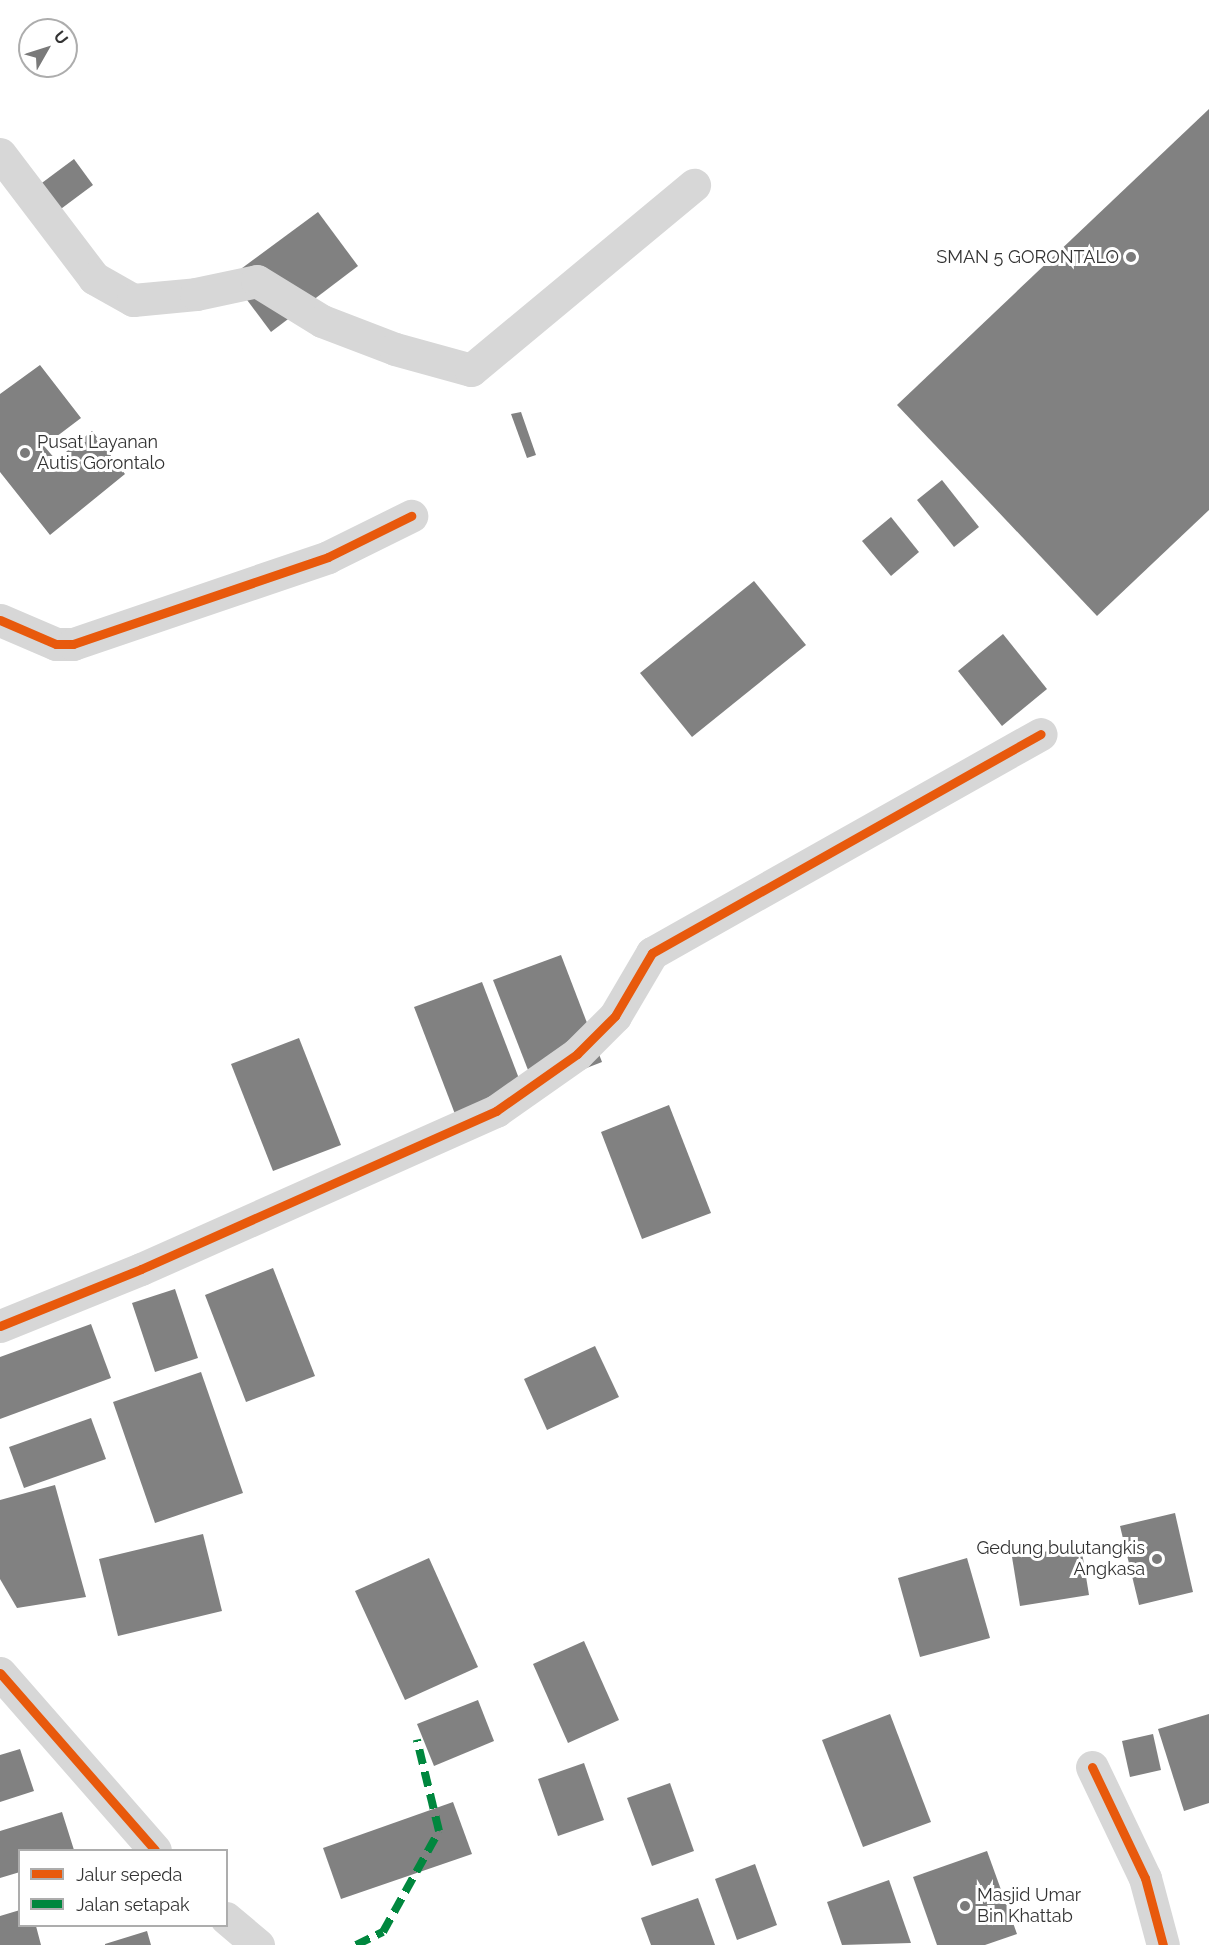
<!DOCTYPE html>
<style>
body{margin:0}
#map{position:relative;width:1209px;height:1945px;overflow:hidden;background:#fff;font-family:Raleway,sans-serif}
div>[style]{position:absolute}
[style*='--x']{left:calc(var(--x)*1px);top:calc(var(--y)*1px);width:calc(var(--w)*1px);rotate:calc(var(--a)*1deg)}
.building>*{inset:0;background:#818181}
.minor>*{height:33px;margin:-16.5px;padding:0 16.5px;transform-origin:16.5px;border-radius:16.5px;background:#d7d7d7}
.quiet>*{height:8px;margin-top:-4px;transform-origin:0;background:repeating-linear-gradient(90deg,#00873e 0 15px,transparent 0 23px)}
.cycleway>*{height:9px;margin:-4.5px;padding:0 4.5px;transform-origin:4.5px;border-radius:4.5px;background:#e8590c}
.dots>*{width:16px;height:16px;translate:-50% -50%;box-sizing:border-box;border:3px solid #fff;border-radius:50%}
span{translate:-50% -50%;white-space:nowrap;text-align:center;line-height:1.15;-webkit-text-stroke:6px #fff;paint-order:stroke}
.poi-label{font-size:18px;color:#333}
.right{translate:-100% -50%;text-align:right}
.left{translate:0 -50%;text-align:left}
.legend{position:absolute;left:18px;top:1849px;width:210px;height:78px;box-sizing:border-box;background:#fff;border:2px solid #adadad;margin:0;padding:8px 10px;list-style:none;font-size:18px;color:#333}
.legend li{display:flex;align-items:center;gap:12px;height:30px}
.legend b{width:30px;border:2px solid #adadad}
.north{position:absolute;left:18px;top:18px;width:60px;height:60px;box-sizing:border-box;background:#fff;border:2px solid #adadad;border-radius:50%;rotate:51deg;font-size:16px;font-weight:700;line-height:24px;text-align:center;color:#333}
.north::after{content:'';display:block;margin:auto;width:21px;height:27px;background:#7a7a7a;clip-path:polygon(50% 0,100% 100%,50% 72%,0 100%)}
</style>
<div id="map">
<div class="building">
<i style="clip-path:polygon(1209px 109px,1209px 510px,1097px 616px,897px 405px)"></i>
<i style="clip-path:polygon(74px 159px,93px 185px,42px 223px,23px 197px)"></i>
<i style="clip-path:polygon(318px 212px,358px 266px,271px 332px,230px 277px)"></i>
<i style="clip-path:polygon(40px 365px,81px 418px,44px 446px,56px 460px,92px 431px,125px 474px,50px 535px,0 472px,0 394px)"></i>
<i style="clip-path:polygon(521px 412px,536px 455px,527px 458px,511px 414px)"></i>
<i style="clip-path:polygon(942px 480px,979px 527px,954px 547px,917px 500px)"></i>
<i style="clip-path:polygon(891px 517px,919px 552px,891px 576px,862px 541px)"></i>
<i style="clip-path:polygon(754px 581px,806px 645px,692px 737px,640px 673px)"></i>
<i style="clip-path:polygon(1003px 634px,1047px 689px,1002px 726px,958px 671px)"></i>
<i style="clip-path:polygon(561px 955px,602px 1062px,535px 1088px,493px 980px)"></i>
<i style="clip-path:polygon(482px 982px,523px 1089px,455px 1114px,414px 1007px)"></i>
<i style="clip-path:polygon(299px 1038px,341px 1145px,273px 1171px,231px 1064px)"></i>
<i style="clip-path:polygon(669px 1105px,711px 1213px,642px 1239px,601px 1132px)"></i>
<i style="clip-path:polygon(273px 1268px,315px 1376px,246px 1402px,205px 1295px)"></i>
<i style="clip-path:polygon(175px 1289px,198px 1358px,155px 1372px,132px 1303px)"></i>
<i style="clip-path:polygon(91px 1324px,111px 1378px,0 1419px,0 1357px)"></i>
<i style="clip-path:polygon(595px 1346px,619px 1397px,547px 1430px,524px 1379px)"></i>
<i style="clip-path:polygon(201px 1372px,243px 1493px,155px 1523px,113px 1402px)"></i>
<i style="clip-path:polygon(91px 1418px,106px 1459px,24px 1488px,9px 1447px)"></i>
<i style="clip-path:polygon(55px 1485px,86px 1597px,17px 1608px,0 1579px,0 1500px)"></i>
<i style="clip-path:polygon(1175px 1513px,1193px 1592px,1139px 1605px,1120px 1526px)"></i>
<i style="clip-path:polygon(203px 1534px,222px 1611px,118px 1636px,99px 1559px)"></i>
<i style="clip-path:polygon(1081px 1546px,1089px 1595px,1020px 1606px,1012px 1557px)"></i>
<i style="clip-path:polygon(429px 1558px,478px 1667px,405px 1700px,355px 1591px)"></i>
<i style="clip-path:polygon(967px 1558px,990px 1638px,920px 1657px,898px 1578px)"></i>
<i style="clip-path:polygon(584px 1641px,619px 1720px,568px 1743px,533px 1664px)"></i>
<i style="clip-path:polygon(478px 1700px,494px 1741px,434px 1766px,417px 1724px)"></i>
<i style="clip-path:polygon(890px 1714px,931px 1822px,863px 1847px,822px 1740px)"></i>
<i style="clip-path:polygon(1209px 1714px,1209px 1803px,1184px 1811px,1158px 1729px)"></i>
<i style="clip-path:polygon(1153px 1734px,1161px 1770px,1130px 1777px,1122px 1741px)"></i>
<i style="clip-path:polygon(20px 1749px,34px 1791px,0 1802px,0 1755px)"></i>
<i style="clip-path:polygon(584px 1763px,604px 1820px,558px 1836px,538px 1779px)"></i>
<i style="clip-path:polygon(670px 1783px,694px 1851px,652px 1866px,627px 1798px)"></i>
<i style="clip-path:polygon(453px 1802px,472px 1854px,341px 1899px,323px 1848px)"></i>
<i style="clip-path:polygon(62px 1812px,74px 1850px,20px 1850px,20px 1872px,0 1878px,0 1831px)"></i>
<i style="clip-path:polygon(987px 1851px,1017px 1934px,985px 1945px,937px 1945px,913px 1877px)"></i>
<i style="clip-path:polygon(755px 1864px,777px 1925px,737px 1940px,715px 1879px)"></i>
<i style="clip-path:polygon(889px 1880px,911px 1943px,842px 1945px,827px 1902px)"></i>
<i style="clip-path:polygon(698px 1898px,715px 1945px,651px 1945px,641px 1918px)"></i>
<i style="clip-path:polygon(20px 1910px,20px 1926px,36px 1926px,41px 1945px,0 1945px,0 1916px)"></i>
<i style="clip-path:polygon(147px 1931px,151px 1945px,105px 1945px,105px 1944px)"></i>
</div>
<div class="minor">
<i style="--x:0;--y:154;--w:156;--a:52.8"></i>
<i style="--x:94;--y:278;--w:45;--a:29.4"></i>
<i style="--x:133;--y:300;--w:63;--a:-5.4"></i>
<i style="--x:196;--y:294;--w:62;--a:-12"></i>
<i style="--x:257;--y:281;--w:76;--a:31.6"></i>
<i style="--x:322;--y:321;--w:78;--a:21"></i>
<i style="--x:395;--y:349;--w:79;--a:15.4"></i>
<i style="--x:471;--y:370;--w:290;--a:-39.7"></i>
<i style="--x:0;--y:620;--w:61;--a:23.2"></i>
<i style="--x:56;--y:644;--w:17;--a:0"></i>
<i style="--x:73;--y:644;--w:269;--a:-18.8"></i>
<i style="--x:328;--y:557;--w:93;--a:-26.3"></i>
<i style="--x:0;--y:1326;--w:152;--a:-22"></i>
<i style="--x:141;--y:1269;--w:389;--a:-24"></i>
<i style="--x:496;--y:1111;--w:99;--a:-35.1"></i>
<i style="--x:577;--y:1054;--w:54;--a:-45"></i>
<i style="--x:615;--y:1016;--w:73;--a:-59.6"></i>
<i style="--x:652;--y:953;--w:446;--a:-29.4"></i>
<i style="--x:0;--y:1673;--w:235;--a:48.8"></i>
<i style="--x:1092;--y:1767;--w:123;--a:64.5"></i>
<i style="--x:1145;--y:1878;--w:69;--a:75"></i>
<i style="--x:226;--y:1918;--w:42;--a:40.2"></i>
</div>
<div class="quiet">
<i style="--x:356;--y:1945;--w:30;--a:-26"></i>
<i style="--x:383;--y:1932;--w:115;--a:-61"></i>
<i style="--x:439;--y:1831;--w:94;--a:-103.6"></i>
</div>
<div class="cycleway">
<i style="--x:0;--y:620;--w:61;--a:23.2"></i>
<i style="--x:56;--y:644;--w:17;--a:0"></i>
<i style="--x:73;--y:644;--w:269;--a:-18.8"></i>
<i style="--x:328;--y:557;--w:93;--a:-26.3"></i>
<i style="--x:0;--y:1326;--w:152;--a:-22"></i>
<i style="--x:141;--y:1269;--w:389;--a:-24"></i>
<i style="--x:496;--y:1111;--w:99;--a:-35.1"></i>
<i style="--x:577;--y:1054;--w:54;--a:-45"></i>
<i style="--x:615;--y:1016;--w:73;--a:-59.6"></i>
<i style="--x:652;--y:953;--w:446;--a:-29.4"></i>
<i style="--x:0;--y:1673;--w:235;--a:48.8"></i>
<i style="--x:1092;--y:1767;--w:123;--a:64.5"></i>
<i style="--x:1145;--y:1878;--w:69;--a:75"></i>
</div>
<div class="dots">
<i style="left:1131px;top:257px;background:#7a7a7a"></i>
<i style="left:25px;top:453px;background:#7a7a7a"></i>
<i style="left:1157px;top:1559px;background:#7a7a7a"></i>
<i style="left:965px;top:1906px;background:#7a7a7a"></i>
</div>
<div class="poi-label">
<span class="right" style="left:1119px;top:257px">SMAN 5 GORONTALO</span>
<span class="left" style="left:37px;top:453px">Pusat Layanan<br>Autis Gorontalo</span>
<span class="right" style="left:1145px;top:1559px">Gedung bulutangkis<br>Angkasa</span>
<span class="left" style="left:977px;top:1906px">Masjid Umar<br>Bin Khattab</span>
</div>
<ul class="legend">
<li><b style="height:8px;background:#e8590c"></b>Jalur sepeda</li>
<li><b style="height:8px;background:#00873e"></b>Jalan setapak</li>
</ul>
<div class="north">U</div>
</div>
